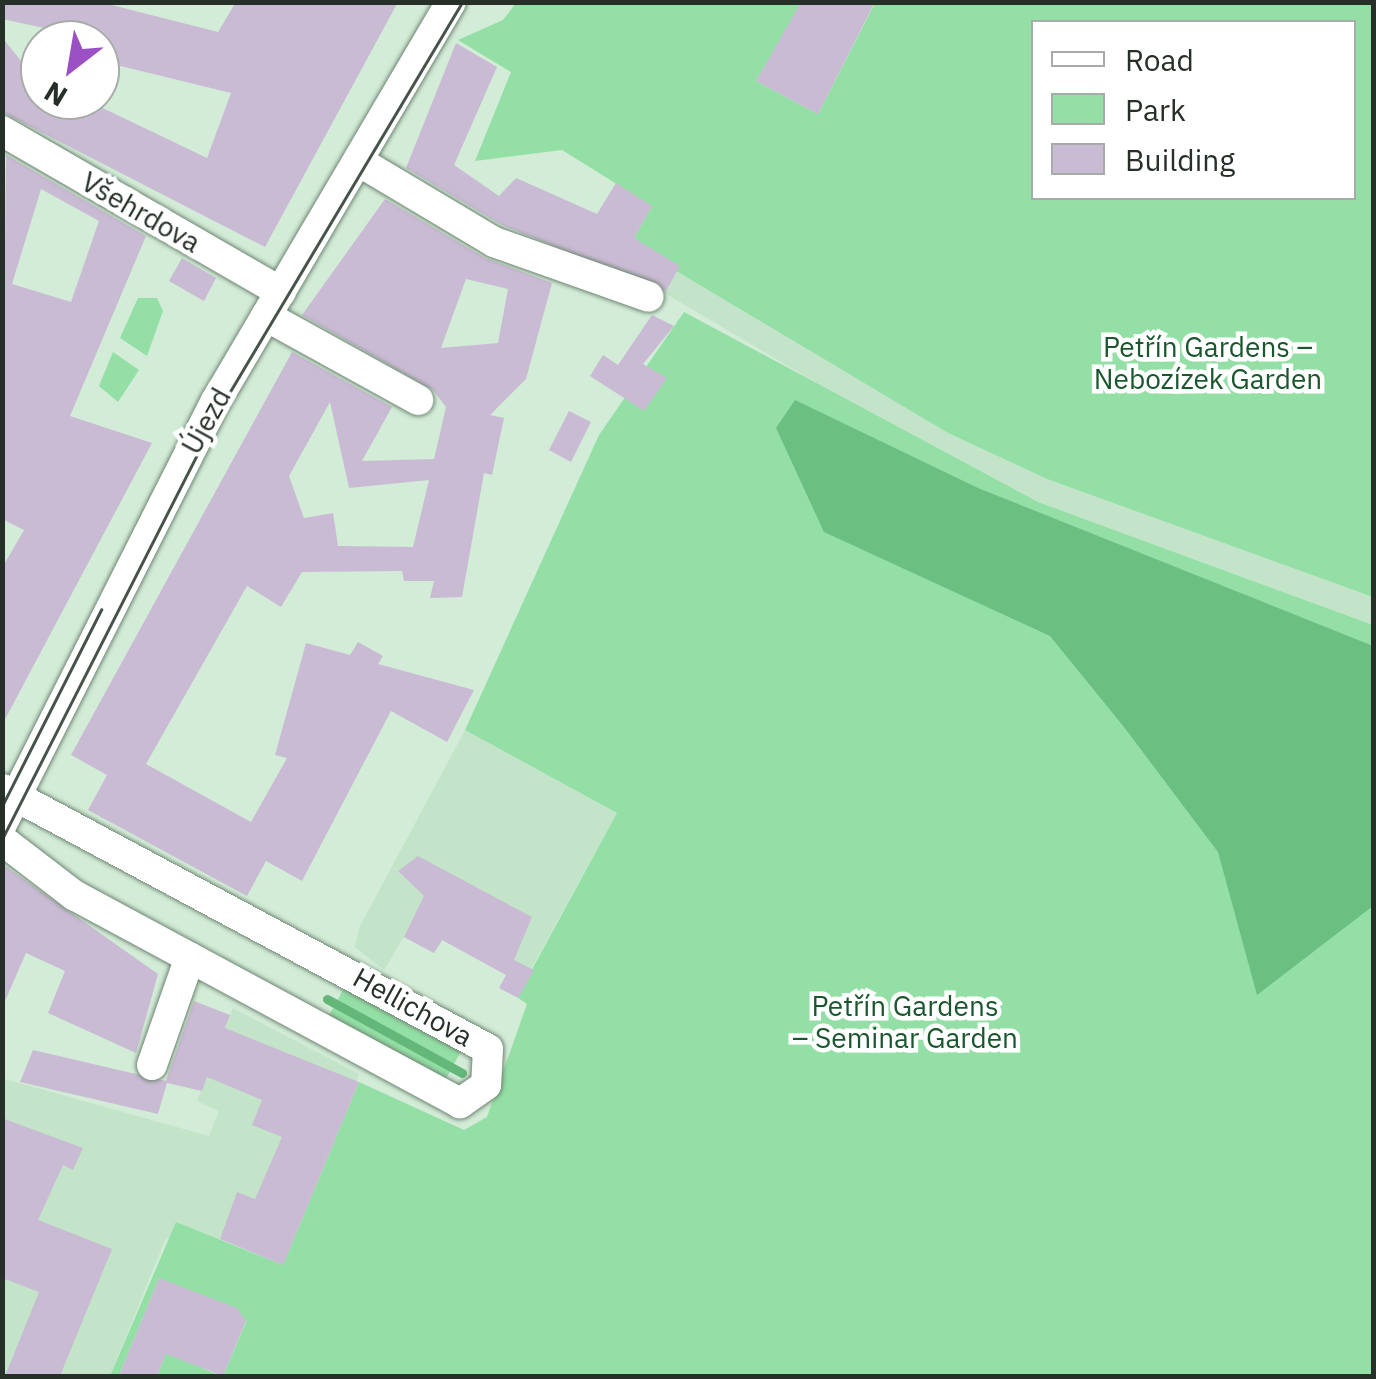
<!DOCTYPE html>
<meta charset="utf-8">
<style>
body{margin:0}
#map{position:relative;width:1376px;height:1379px;overflow:hidden;background:#d3ecd7;font-family:"IBM Plex Sans",sans-serif}
div>[style]{position:absolute}
[style*='--x']{left:calc(var(--x)*1px);top:calc(var(--y)*1px);width:calc(var(--w)*1px);rotate:calc(var(--a)*1deg)}
.built>*{inset:0;background:#c4e4ca}
.green>*{inset:0;background:#93dfa5}
.forest>*{inset:0;background:#6bbf80}
.stream>*{height:9px;margin:-4.5px;padding:0 4.5px;transform-origin:4.5px;border-radius:4.5px;background:#63b779}
.building>*{inset:0;background:#cabbd4}
.roads{filter:drop-shadow(0 0 2px #6e8573) drop-shadow(0 0 2px #6e8573)}
.minor>*{height:30px;margin:-15px;padding:0 15px;transform-origin:15px;border-radius:15px;background:#fff}
.tram>*{height:2.5px;margin:-1.25px;padding:0 1.25px;transform-origin:1.25px;border-radius:1.25px;background:#47534a}
span{translate:-50% -50%;white-space:nowrap;text-align:center;line-height:1.15;-webkit-text-stroke:9px #fff;paint-order:stroke}
.street-label{font-size:28px;color:#262f28}
.park-label{font-size:28px;color:#1a572e}
.frame{position:absolute;inset:0;border:5px solid #262f28;pointer-events:none}
.legend{position:absolute;left:1031px;top:20px;width:325px;height:180px;box-sizing:border-box;background:#fff;border:2px solid #a8aca9;margin:0;padding:12px 18px;list-style:none;font-size:30px;color:#262f28}
.legend li{display:flex;align-items:center;gap:20px;height:50px}
.legend b{width:50px;border:2px solid #a8aca9}
.north{position:absolute;left:20px;top:20px;width:100px;height:100px;box-sizing:border-box;background:#fff;border:2px solid #a8aca9;border-radius:50%;rotate:211deg;font-size:28px;font-weight:700;line-height:40px;text-align:center;color:#262f28}
.north::after{content:'';display:block;margin:auto;width:35px;height:45px;background:#9b51c4;clip-path:polygon(50% 0,100% 100%,50% 72%,0 100%)}
</style>
<div id="map">
<div class="built">
<i style="clip-path:polygon(630px 242px,948px 433px,1047px 479px,1373px 597px,1373px 625px,1038px 502px,937px 454px,617px 265px)"></i>
<i style="clip-path:polygon(465px 730px,617px 813px,531px 969px,443px 940px,434px 953px,404px 937px,384px 970px,355px 947px,359px 928px)"></i>
<i style="clip-path:polygon(233px 1008px,359px 1074px,283px 1265px,220px 1239px,166px 1238px,110px 1376px,3px 1376px,3px 1070px,5px 1079px,209px 1136px,219px 1111px,197px 1101px)"></i>
</div>
<div class="green">
<i style="clip-path:polygon(evenodd,516px 3px,801px 3px,756px 81px,818px 114px,875px 3px,1373px 3px,1373px 597px,1047px 479px,948px 433px,678px 272px,634px 238px,652px 206px,562px 150px,475px 161px,511px 72px,458px 40px,503px 20px,516px 3px,1034px 22px,1354px 22px,1354px 198px,1034px 198px,1034px 22px)"></i>
<i style="clip-path:polygon(138px 298px,157px 298px,163px 311px,147px 356px,120px 338px)"></i>
<i style="clip-path:polygon(684px 312px,1038px 502px,1373px 625px,1373px 1376px,223px 1376px,246px 1322px,229px 1305px,202px 1368px,221px 1376px,157px 1376px,191px 1291px,159px 1278px,119px 1376px,110px 1376px,176px 1222px,283px 1265px,359px 1082px,464px 1130px,487px 1117px,527px 1004px,517px 997px,617px 813px,465px 730px,599px 435px)"></i>
<i style="clip-path:polygon(113px 352px,139px 370px,118px 402px,99px 386px)"></i>
<i style="clip-path:polygon(348px 981px,465px 1044px,442px 1086px,325px 1023px)"></i>
</div>
<div class="forest">
<i style="clip-path:polygon(795px 400px,978px 488px,1373px 646px,1373px 906px,1257px 995px,1218px 852px,1124px 727px,1050px 636px,824px 532px,776px 428px)"></i>
</div>
<div class="stream">
<i style="--x:327;--y:999;--w:154;--a:28.7"></i>
</div>
<div class="building">
<i style="clip-path:polygon(2px 2px,100px 2px,218px 32px,236px 2px,398px 2px,265px 247px,2px 112px,2px 37px,40px 85px,40px 100px,86px 100px,207px 158px,231px 93px,100px 61px,100px 40px,2px 19px)"></i>
<i style="clip-path:polygon(801px 2px,875px 2px,818px 114px,756px 81px)"></i>
<i style="clip-path:polygon(456px 43px,497px 67px,454px 165px,499px 196px,516px 178px,597px 214px,616px 183px,652px 206px,634px 238px,680px 266px,666px 291px,502px 225px,406px 168px)"></i>
<i style="clip-path:polygon(evenodd,6px 155px,146px 236px,70px 416px,152px 443px,2px 725px,2px 568px,24px 530px,2px 519px,6px 155px,41px 189px,99px 221px,71px 302px,12px 284px,41px 189px)"></i>
<i style="clip-path:polygon(evenodd,385px 199px,485px 258px,552px 283px,526px 379px,490px 415px,504px 418px,492px 475px,484px 473px,462px 597px,430px 598px,434px 581px,404px 581px,402px 571px,302px 572px,281px 607px,247px 586px,146px 764px,251px 822px,287px 758px,275px 755px,306px 643px,350px 655px,358px 642px,383px 656px,378px 664px,474px 690px,447px 742px,391px 711px,302px 881px,266px 861px,247px 896px,88px 810px,107px 775px,71px 755px,292px 352px,392px 407px,362px 461px,434px 459px,446px 407px,433px 390px,302px 315px,385px 199px,466px 279px,508px 289px,498px 343px,441px 348px,466px 279px,385px 199px,330px 402px,349px 488px,429px 480px,413px 547px,338px 546px,333px 513px,304px 518px,289px 476px,330px 402px)"></i>
<i style="clip-path:polygon(182px 258px,216px 278px,204px 301px,169px 281px)"></i>
<i style="clip-path:polygon(652px 315px,674px 326px,643px 364px,667px 378px,644px 411px,590px 376px,603px 355px,618px 365px)"></i>
<i style="clip-path:polygon(569px 411px,591px 422px,571px 462px,549px 450px)"></i>
<i style="clip-path:polygon(418px 856px,532px 917px,514px 960px,534px 970px,518px 998px,499px 988px,506px 975px,442px 940px,434px 953px,404px 937px,424px 896px,398px 871px)"></i>
<i style="clip-path:polygon(2px 864px,158px 974px,136px 1053px,48px 1013px,65px 971px,26px 953px,2px 1008px)"></i>
<i style="clip-path:polygon(194px 1001px,230px 1015px,225px 1028px,359px 1082px,283px 1265px,220px 1239px,237px 1192px,255px 1199px,282px 1137px,252px 1125px,262px 1100px,207px 1077px,202px 1091px,167px 1083px,158px 1114px,20px 1082px,33px 1050px,166px 1081px)"></i>
<i style="clip-path:polygon(2px 1118px,83px 1148px,73px 1170px,63px 1165px,38px 1220px,112px 1249px,60px 1376px,5px 1376px,39px 1292px,2px 1278px)"></i>
<i style="clip-path:polygon(159px 1278px,237px 1308px,246px 1321px,223px 1376px,166px 1354px,157px 1376px,119px 1376px)"></i>
</div>
<div class="roads">
<div class="minor">
<i style="--x:2;--y:131;--w:322;--a:30"></i>
<i style="--x:360;--y:162;--w:156;--a:30.8"></i>
<i style="--x:494;--y:242;--w:164;--a:19.5"></i>
<i style="--x:266;--y:316;--w:174;--a:28.9"></i>
<i style="--x:2;--y:789;--w:551;--a:28.15"></i>
<i style="--x:488;--y:1049;--w:36;--a:93"></i>
<i style="--x:486;--y:1085;--w:32;--a:145"></i>
<i style="--x:460;--y:1103;--w:437;--a:-151.7"></i>
<i style="--x:75;--y:896;--w:92;--a:-142.5"></i>
<i style="--x:2;--y:824;--w:474;--a:-63.2"></i>
<i style="--x:216;--y:401;--w:463;--a:-59.5"></i>
<i style="--x:152;--y:1065;--w:114;--a:-70.6"></i>
</div>
</div>
<div class="tram">
<i style="--x:2;--y:806;--w:220;--a:-63.2"></i>
<i style="--x:2;--y:839;--w:487;--a:-63.1"></i>
<i style="--x:222;--y:405;--w:469;--a:-59.2"></i>
</div>
<div class="street-label">
<span style="left:141px;top:212px;rotate:30deg">Všehrdova</span>
<span style="left:206px;top:421px;rotate:-61deg">Újezd</span>
<span style="left:413px;top:1007px;rotate:29deg">Hellichova</span>
</div>
<div class="park-label">
<span style="left:1208px;top:363px">Petřín Gardens –<br>Nebozízek Garden</span>
<span style="left:905px;top:1022px">Petřín Gardens<br>– Seminar Garden</span>
</div>
<div class="frame"></div>
<ul class="legend">
<li><b style="height:12px;background:#fff"></b>Road</li>
<li><b style="height:28px;background:#93dfa5"></b>Park</li>
<li><b style="height:28px;background:#cabbd4"></b>Building</li>
</ul>
<div class="north">N</div>
</div>
